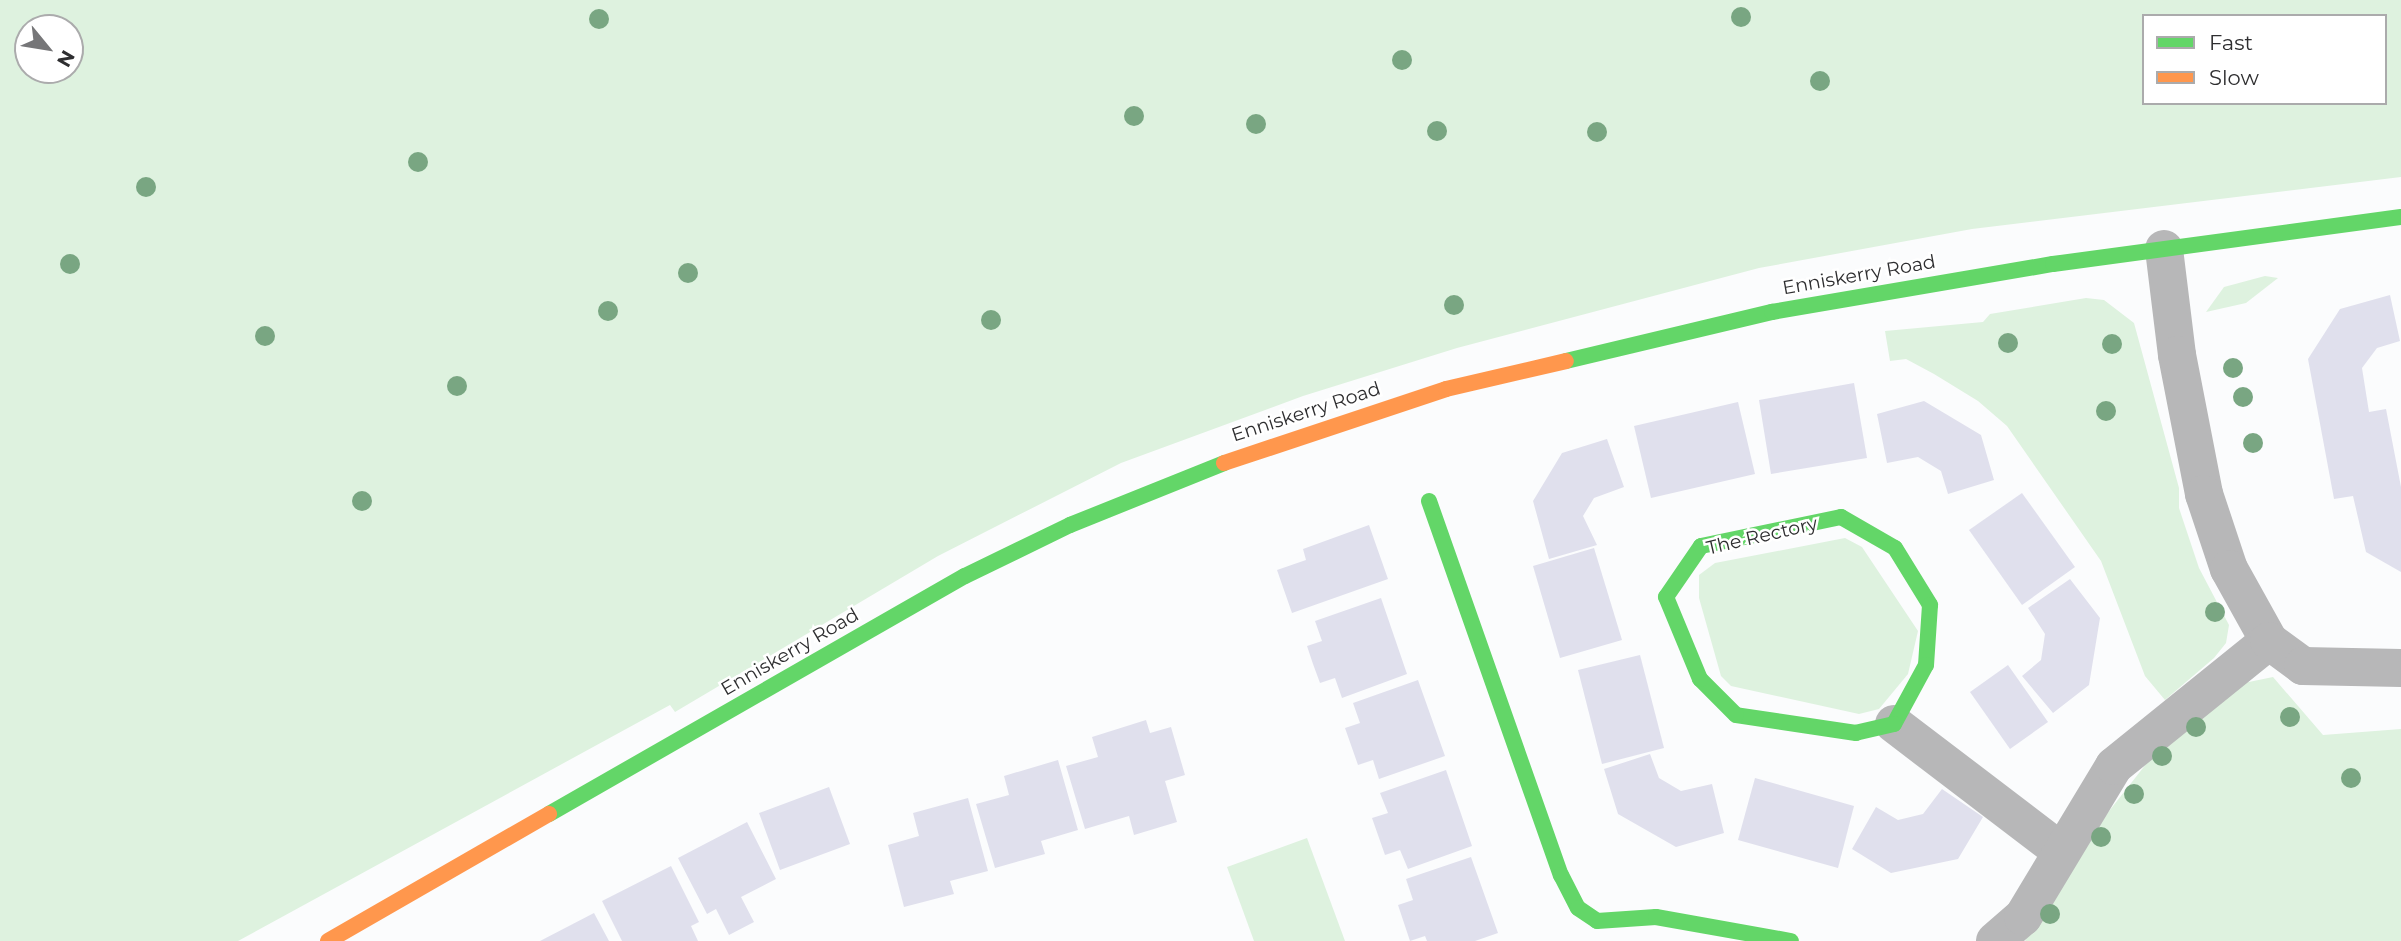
<!DOCTYPE html>
<style>
body{margin:0}
#map{position:relative;width:2401px;height:941px;overflow:hidden;background:#fbfcfd;font-family:Montserrat,sans-serif}
div>[style]{position:absolute}
[style*='--x']{left:calc(var(--x)*1px);top:calc(var(--y)*1px);width:calc(var(--w)*1px);rotate:calc(var(--a)*1deg)}
.green>*{inset:0;background:#def2df}
.building>*{inset:0;background:#e0e0ed}
.street>*{height:38px;margin:-19px;padding:0 19px;transform-origin:19px;border-radius:19px;background:#b7b7b8}
.fast>*{height:16px;margin:-8px;padding:0 8px;transform-origin:8px;border-radius:8px;background:#63d668}
.slow>*{height:16px;margin:-8px;padding:0 8px;transform-origin:8px;border-radius:8px;background:#ff974d}
.trees>*{width:20px;height:20px;margin:-10px;border-radius:50%;background:#79a682}
span{translate:-50% -50%;white-space:nowrap;text-align:center;line-height:1.15;-webkit-text-stroke:5px #fff;paint-order:stroke}
.street-label{font-size:19px;color:#2e2e30}
.legend{position:absolute;left:2142px;top:14px;width:245px;height:91px;box-sizing:border-box;background:#fff;border:2px solid #ababac;margin:0;padding:9px 12px;list-style:none;font-size:21px;color:#2e2e30}
.legend li{display:flex;align-items:center;gap:14px;height:35px}
.legend b{width:35px;border:2px solid #ababac}
.north{position:absolute;left:14px;top:14px;width:70px;height:70px;box-sizing:border-box;background:#fff;border:2px solid #ababac;border-radius:50%;rotate:120deg;font-size:19px;font-weight:700;line-height:28px;text-align:center;color:#2e2e30}
.north::after{content:'';display:block;margin:auto;width:24px;height:32px;background:#767678;clip-path:polygon(50% 0,100% 100%,50% 72%,0 100%)}
</style>
<div id="map">
<div class="green">
<i style="clip-path:polygon(evenodd,0 0,2401px 0,2401px 177px,1972px 229px,1759px 268px,1457px 348px,1303px 396px,1121px 463px,938px 556px,675px 712px,670px 705px,238px 941px,0 941px,0 0,2144px 16px,2385px 16px,2385px 103px,2144px 103px,2144px 16px,0 0,28px 28px,70px 28px,70px 70px,28px 70px,28px 28px)"></i>
<i style="clip-path:polygon(2265px 276px,2278px 278px,2246px 303px,2206px 312px,2224px 287px)"></i>
<i style="clip-path:polygon(2086px 298px,2104px 300px,2134px 323px,2179px 488px,2179px 508px,2199px 568px,2229px 625px,2226px 643px,2214px 658px,2165px 700px,2145px 676px,2101px 561px,2007px 426px,1978px 401px,1934px 374px,1906px 359px,1890px 361px,1885px 331px,1983px 322px,1990px 314px)"></i>
<i style="clip-path:polygon(1845px 538px,1862px 547px,1918px 631px,1908px 674px,1879px 709px,1859px 714px,1731px 686px,1721px 676px,1699px 598px,1699px 575px,1715px 563px)"></i>
<i style="clip-path:polygon(2273px 677px,2323px 735px,2401px 729px,2401px 941px,2025px 941px,2080px 848px,2165px 740px,2244px 683px)"></i>
<i style="clip-path:polygon(1307px 838px,1345px 941px,1254px 941px,1227px 867px)"></i>
</div>
<div class="building">
<i style="clip-path:polygon(2390px 295px,2400px 341px,2377px 348px,2362px 368px,2369px 412px,2386px 409px,2401px 487px,2401px 572px,2366px 552px,2353px 496px,2334px 499px,2308px 359px,2340px 309px)"></i>
<i style="clip-path:polygon(1854px 383px,1867px 458px,1771px 474px,1759px 400px)"></i>
<i style="clip-path:polygon(1924px 401px,1981px 435px,1994px 480px,1948px 494px,1941px 471px,1918px 457px,1887px 463px,1877px 414px)"></i>
<i style="clip-path:polygon(1738px 402px,1755px 474px,1651px 498px,1634px 426px)"></i>
<i style="clip-path:polygon(1607px 439px,1624px 487px,1594px 498px,1583px 516px,1597px 545px,1549px 559px,1533px 501px,1562px 453px)"></i>
<i style="clip-path:polygon(2022px 493px,2075px 567px,2022px 605px,1969px 530px)"></i>
<i style="clip-path:polygon(1369px 525px,1388px 579px,1292px 613px,1277px 570px,1306px 560px,1303px 549px)"></i>
<i style="clip-path:polygon(1594px 548px,1622px 640px,1560px 658px,1533px 566px)"></i>
<i style="clip-path:polygon(2070px 579px,2100px 618px,2089px 685px,2053px 713px,2022px 676px,2041px 660px,2045px 634px,2028px 608px)"></i>
<i style="clip-path:polygon(1381px 598px,1407px 674px,1342px 698px,1335px 678px,1320px 683px,1313px 664px,1307px 646px,1322px 641px,1315px 621px)"></i>
<i style="clip-path:polygon(1640px 655px,1664px 748px,1602px 764px,1578px 670px)"></i>
<i style="clip-path:polygon(2008px 665px,2048px 722px,2010px 749px,1970px 692px)"></i>
<i style="clip-path:polygon(1418px 680px,1445px 756px,1379px 779px,1373px 760px,1358px 765px,1345px 728px,1360px 723px,1353px 703px)"></i>
<i style="clip-path:polygon(1146px 720px,1150px 733px,1171px 727px,1185px 775px,1165px 781px,1177px 822px,1134px 835px,1129px 816px,1085px 829px,1066px 766px,1098px 757px,1092px 737px)"></i>
<i style="clip-path:polygon(1650px 754px,1659px 778px,1681px 791px,1712px 784px,1724px 833px,1676px 847px,1618px 814px,1604px 769px)"></i>
<i style="clip-path:polygon(1058px 760px,1078px 830px,1041px 841px,1045px 854px,995px 868px,976px 804px,1009px 795px,1004px 776px)"></i>
<i style="clip-path:polygon(1446px 770px,1472px 846px,1408px 869px,1400px 850px,1385px 855px,1372px 818px,1388px 813px,1380px 793px)"></i>
<i style="clip-path:polygon(1755px 778px,1854px 806px,1838px 868px,1738px 840px)"></i>
<i style="clip-path:polygon(829px 787px,850px 844px,780px 870px,759px 813px)"></i>
<i style="clip-path:polygon(1942px 789px,1983px 817px,1958px 859px,1891px 873px,1852px 849px,1876px 807px,1898px 820px,1923px 814px)"></i>
<i style="clip-path:polygon(968px 798px,988px 871px,950px 881px,954px 894px,904px 907px,888px 845px,919px 836px,913px 813px)"></i>
<i style="clip-path:polygon(747px 822px,776px 879px,741px 897px,754px 922px,729px 935px,716px 909px,707px 914px,678px 858px)"></i>
<i style="clip-path:polygon(1471px 857px,1498px 933px,1475px 941px,1427px 941px,1425px 936px,1410px 941px,1398px 905px,1413px 900px,1406px 879px)"></i>
<i style="clip-path:polygon(671px 866px,699px 922px,691px 926px,698px 941px,622px 941px,602px 901px)"></i>
<i style="clip-path:polygon(594px 913px,609px 941px,540px 941px)"></i>
</div>
<div class="street">
<i style="--x:2164;--y:249;--w:107;--a:83"></i>
<i style="--x:2177;--y:355;--w:142;--a:79"></i>
<i style="--x:2204;--y:494;--w:79;--a:71.6"></i>
<i style="--x:2229;--y:569;--w:82;--a:60.9"></i>
<i style="--x:1894;--y:724;--w:210;--a:37.3"></i>
<i style="--x:1995;--y:941;--w:37;--a:-41"></i>
<i style="--x:2023;--y:917;--w:176;--a:-58.9"></i>
<i style="--x:2114;--y:766;--w:199;--a:-38.9"></i>
<i style="--x:2269;--y:641;--w:42;--a:36.3"></i>
<i style="--x:2303;--y:666;--w:98;--a:1.2"></i>
</div>
<div class="fast">
<i style="--x:1566;--y:361;--w:212;--a:-13.4"></i>
<i style="--x:1772;--y:312;--w:285;--a:-9.7"></i>
<i style="--x:2053;--y:264;--w:351;--a:-7.7"></i>
<i style="--x:1429;--y:501;--w:397;--a:70.6"></i>
<i style="--x:1561;--y:875;--w:37;--a:63"></i>
<i style="--x:1578;--y:908;--w:23;--a:34"></i>
<i style="--x:1597;--y:921;--w:59;--a:-3.9"></i>
<i style="--x:1656;--y:917;--w:137;--a:10.1"></i>
<i style="--x:1841;--y:517;--w:62;--a:29.9"></i>
<i style="--x:1895;--y:548;--w:67;--a:58.4"></i>
<i style="--x:1930;--y:605;--w:60;--a:93.8"></i>
<i style="--x:1926;--y:665;--w:67;--a:118.5"></i>
<i style="--x:1894;--y:724;--w:39;--a:167"></i>
<i style="--x:1856;--y:733;--w:121;--a:-171.5"></i>
<i style="--x:1736;--y:715;--w:51;--a:-135"></i>
<i style="--x:1700;--y:679;--w:89;--a:-112.5"></i>
<i style="--x:1666;--y:597;--w:62;--a:-55.5"></i>
<i style="--x:1701;--y:546;--w:143;--a:-11.7"></i>
<i style="--x:549;--y:814;--w:479;--a:-29.8"></i>
<i style="--x:965;--y:576;--w:117;--a:-25.9"></i>
<i style="--x:1070;--y:525;--w:166;--a:-21.9"></i>
</div>
<div class="slow">
<i style="--x:1224;--y:463;--w:234;--a:-18.4"></i>
<i style="--x:1446;--y:389;--w:123;--a:-13.1"></i>
<i style="--x:328;--y:941;--w:255;--a:-29.9"></i>
</div>
<div class="trees">
<i style="left:1741px;top:17px"></i>
<i style="left:599px;top:19px"></i>
<i style="left:1402px;top:60px"></i>
<i style="left:1820px;top:81px"></i>
<i style="left:1134px;top:116px"></i>
<i style="left:1256px;top:124px"></i>
<i style="left:1437px;top:131px"></i>
<i style="left:1597px;top:132px"></i>
<i style="left:418px;top:162px"></i>
<i style="left:146px;top:187px"></i>
<i style="left:70px;top:264px"></i>
<i style="left:688px;top:273px"></i>
<i style="left:1454px;top:305px"></i>
<i style="left:608px;top:311px"></i>
<i style="left:991px;top:320px"></i>
<i style="left:265px;top:336px"></i>
<i style="left:2008px;top:343px"></i>
<i style="left:2112px;top:344px"></i>
<i style="left:2233px;top:368px"></i>
<i style="left:457px;top:386px"></i>
<i style="left:2243px;top:397px"></i>
<i style="left:2106px;top:411px"></i>
<i style="left:2253px;top:443px"></i>
<i style="left:362px;top:501px"></i>
<i style="left:2215px;top:612px"></i>
<i style="left:2290px;top:717px"></i>
<i style="left:2196px;top:727px"></i>
<i style="left:2162px;top:756px"></i>
<i style="left:2351px;top:778px"></i>
<i style="left:2134px;top:794px"></i>
<i style="left:2101px;top:837px"></i>
<i style="left:2050px;top:914px"></i>
</div>
<div class="street-label">
<span style="left:1859px;top:275px;rotate:-10deg">Enniskerry Road</span>
<span style="left:1306px;top:412px;rotate:-18deg">Enniskerry Road</span>
<span style="left:1762px;top:536px;rotate:-13deg">The Rectory</span>
<span style="left:790px;top:652px;rotate:-30deg">Enniskerry Road</span>
</div>
<ul class="legend">
<li><b style="height:9px;background:#63d668"></b>Fast</li>
<li><b style="height:9px;background:#ff974d"></b>Slow</li>
</ul>
<div class="north">N</div>
</div>
